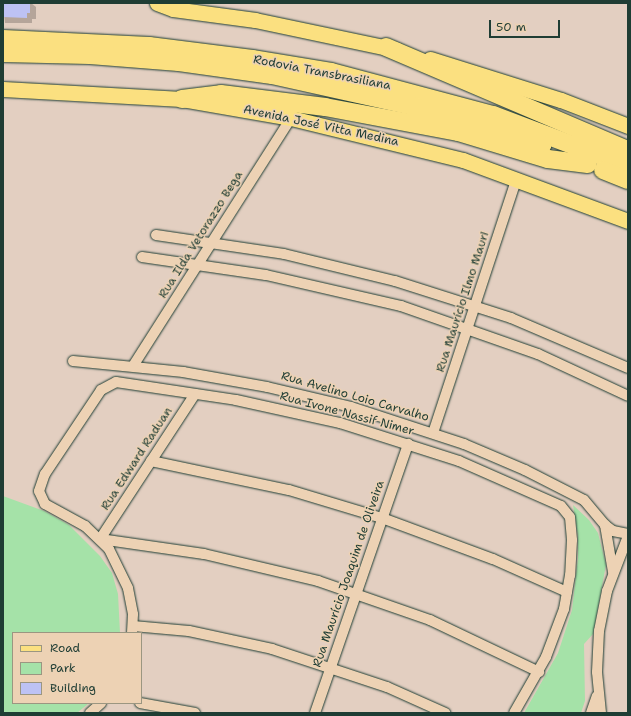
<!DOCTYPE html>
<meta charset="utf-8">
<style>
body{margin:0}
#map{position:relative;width:631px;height:716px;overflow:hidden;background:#e3cfc1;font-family:"Shantell Sans",sans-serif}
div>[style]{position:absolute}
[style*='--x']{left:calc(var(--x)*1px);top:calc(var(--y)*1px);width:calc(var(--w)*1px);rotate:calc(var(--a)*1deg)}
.green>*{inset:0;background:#a5e2a8}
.shadow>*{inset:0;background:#0003}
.building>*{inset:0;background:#bdc2f4}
.roads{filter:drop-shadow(0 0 1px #1f3d34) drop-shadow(0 0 1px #1f3d34)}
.street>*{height:10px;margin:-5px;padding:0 5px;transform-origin:5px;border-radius:5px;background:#edd2b4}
.primary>*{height:15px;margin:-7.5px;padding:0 7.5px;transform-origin:7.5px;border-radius:7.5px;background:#fbe080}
.highway>*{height:18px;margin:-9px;padding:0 9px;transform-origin:9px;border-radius:9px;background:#fbe080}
span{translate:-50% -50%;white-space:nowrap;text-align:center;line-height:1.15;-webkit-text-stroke:3px #edd2b4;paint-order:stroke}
.street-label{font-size:12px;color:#1f3d34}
.frame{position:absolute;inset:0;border:4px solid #1f3d34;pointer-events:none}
.legend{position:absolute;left:12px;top:632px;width:130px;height:72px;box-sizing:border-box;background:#edd2b4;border:1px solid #9b9681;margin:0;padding:5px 7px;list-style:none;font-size:12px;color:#1f3d34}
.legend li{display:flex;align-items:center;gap:8px;height:20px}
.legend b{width:20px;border:1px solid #9b9681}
.scale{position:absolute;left:489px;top:20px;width:71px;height:18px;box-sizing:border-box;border:2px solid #1f3d34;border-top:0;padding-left:5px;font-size:12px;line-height:14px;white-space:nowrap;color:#1f3d34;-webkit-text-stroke:3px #edd2b4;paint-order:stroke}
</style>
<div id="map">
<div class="green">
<i style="clip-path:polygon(3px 496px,44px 511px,69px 525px,100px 556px,112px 573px,118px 594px,120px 633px,13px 633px,13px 703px,89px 703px,77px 713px,3px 713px)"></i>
<i style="clip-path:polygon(573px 505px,589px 520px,598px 533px,606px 565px,593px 634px,584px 644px,585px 701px,581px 713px,524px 713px,558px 653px,572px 610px,578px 558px,578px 536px)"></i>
</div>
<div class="shadow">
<i style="clip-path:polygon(3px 3px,31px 3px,36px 7px,36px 19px,32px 19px,32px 23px,5px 23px)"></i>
</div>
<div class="building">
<i style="clip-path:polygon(3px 3px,30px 3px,30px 13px,27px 13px,27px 18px,3px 17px)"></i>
</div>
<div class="roads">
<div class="street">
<i style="--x:156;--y:235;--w:129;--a:8.4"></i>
<i style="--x:284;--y:254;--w:114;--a:13.7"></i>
<i style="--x:395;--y:281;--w:122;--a:17.7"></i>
<i style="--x:511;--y:318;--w:127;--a:23.1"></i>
<i style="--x:142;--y:257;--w:125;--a:8.3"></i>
<i style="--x:266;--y:275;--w:139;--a:12.9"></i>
<i style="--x:401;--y:306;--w:145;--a:19.3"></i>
<i style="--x:538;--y:354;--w:99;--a:25"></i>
<i style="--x:73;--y:361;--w:111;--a:5.7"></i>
<i style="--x:183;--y:372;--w:85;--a:10.1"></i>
<i style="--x:267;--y:387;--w:86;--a:13.4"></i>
<i style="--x:351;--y:407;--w:119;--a:18.1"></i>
<i style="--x:464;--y:444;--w:66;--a:23.1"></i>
<i style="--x:525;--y:470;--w:66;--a:27"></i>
<i style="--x:584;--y:500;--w:33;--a:50"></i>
<i style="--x:605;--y:525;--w:48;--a:80.3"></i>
<i style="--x:133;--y:366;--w:294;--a:-57.5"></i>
<i style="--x:195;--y:394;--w:173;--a:123.2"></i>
<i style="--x:100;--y:539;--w:105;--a:8.2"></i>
<i style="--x:204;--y:554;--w:117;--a:13.3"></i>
<i style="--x:318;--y:581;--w:119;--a:19.2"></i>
<i style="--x:430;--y:620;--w:121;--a:25.5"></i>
<i style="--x:433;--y:433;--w:268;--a:-71.8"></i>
<i style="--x:151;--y:461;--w:141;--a:11.9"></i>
<i style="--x:289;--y:490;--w:97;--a:16.8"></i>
<i style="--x:382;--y:518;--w:118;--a:20.3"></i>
<i style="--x:493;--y:559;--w:81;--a:24"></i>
<i style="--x:605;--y:525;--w:10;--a:37"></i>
<i style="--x:613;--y:531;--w:15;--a:11"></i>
<i style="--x:133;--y:626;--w:56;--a:5.1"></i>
<i style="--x:189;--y:631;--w:85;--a:12.2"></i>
<i style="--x:272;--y:649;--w:121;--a:18.3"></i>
<i style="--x:387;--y:687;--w:64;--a:24.1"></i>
<i style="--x:132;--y:633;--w:19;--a:-87"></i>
<i style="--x:133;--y:614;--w:26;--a:-101"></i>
<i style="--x:128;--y:588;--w:43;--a:-116"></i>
<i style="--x:109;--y:549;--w:33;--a:-136"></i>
<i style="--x:85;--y:526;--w:46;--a:-151.2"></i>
<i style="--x:45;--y:504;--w:14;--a:-115"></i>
<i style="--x:39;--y:491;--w:18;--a:-71"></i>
<i style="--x:45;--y:474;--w:101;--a:-56.3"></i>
<i style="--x:101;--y:390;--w:17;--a:-28"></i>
<i style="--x:116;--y:382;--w:121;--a:8.5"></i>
<i style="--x:236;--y:400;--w:107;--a:12.5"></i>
<i style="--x:340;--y:423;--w:125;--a:17.7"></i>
<i style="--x:459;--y:461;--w:111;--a:23.8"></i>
<i style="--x:561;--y:506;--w:14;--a:51"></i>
<i style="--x:570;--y:517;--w:23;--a:85"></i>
<i style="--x:572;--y:540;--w:35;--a:93"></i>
<i style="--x:570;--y:575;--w:35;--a:100"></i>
<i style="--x:564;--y:609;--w:51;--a:110.6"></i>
<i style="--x:546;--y:657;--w:64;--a:119.7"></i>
<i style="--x:140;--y:703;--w:56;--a:10.3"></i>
<i style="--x:90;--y:713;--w:15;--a:-42"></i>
<i style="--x:315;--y:713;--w:285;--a:-70.9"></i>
<i style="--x:591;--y:713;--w:18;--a:-71"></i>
<i style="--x:601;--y:713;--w:41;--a:-95.6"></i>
<i style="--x:597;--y:672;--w:41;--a:-87.2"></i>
<i style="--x:599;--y:631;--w:41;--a:-78.7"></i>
<i style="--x:607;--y:591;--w:59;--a:-69.1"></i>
</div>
<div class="primary">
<i style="--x:157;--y:3;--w:17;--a:21"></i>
<i style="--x:173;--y:9;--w:83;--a:7.6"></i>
<i style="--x:255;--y:20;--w:145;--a:11.9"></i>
<i style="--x:430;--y:59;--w:137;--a:17.4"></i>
<i style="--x:561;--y:100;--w:72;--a:21.2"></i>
<i style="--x:3;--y:89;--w:179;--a:3.2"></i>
<i style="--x:182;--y:99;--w:111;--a:9.9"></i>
<i style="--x:291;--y:118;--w:177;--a:13.7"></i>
<i style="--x:463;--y:160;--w:176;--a:20.3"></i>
</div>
<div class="highway">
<i style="--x:3;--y:39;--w:146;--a:2.7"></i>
<i style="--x:149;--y:46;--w:104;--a:7.2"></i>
<i style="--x:252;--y:59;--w:80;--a:9.3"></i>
<i style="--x:331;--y:72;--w:168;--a:14.9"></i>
<i style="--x:493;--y:115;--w:144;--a:20.7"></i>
<i style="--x:386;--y:47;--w:263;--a:23.1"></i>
<i style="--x:3;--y:53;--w:87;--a:1.3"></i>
<i style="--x:90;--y:55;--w:89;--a:4.5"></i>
<i style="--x:179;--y:62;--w:94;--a:8"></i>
<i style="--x:272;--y:75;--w:148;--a:12.5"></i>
<i style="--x:416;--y:107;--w:132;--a:16.8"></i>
<i style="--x:182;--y:99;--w:39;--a:-7"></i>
<i style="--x:221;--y:94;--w:105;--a:7.1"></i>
<i style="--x:325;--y:107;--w:135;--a:10.6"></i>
<i style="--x:458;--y:132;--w:94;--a:16.7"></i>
<i style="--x:548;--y:159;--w:40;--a:7.1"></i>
<i style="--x:603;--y:170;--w:27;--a:22"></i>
</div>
</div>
<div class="street-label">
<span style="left:322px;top:73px;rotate:11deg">Rodovia Transbrasiliana</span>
<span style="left:321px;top:126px;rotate:12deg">Avenida José Vitta Medina</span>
<span style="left:201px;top:235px;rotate:-58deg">Rua Ilda Vetorazzo Bega</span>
<span style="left:463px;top:302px;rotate:-72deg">Rua Maurício Ilmo Mauri</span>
<span style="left:355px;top:397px;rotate:16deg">Rua Avelino Loio Carvalho</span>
<span style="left:347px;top:414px;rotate:15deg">Rua Ivone Nassif Nimer</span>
<span style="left:137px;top:459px;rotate:-57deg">Rua Edward Raduan</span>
<span style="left:349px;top:574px;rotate:-71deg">Rua Maurício Joaquim de Oliveira</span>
</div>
<div class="frame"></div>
<ul class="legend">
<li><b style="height:5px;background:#fbe080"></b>Road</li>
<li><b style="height:11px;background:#a5e2a8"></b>Park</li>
<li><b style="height:11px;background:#bdc2f4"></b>Building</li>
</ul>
<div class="scale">50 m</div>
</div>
